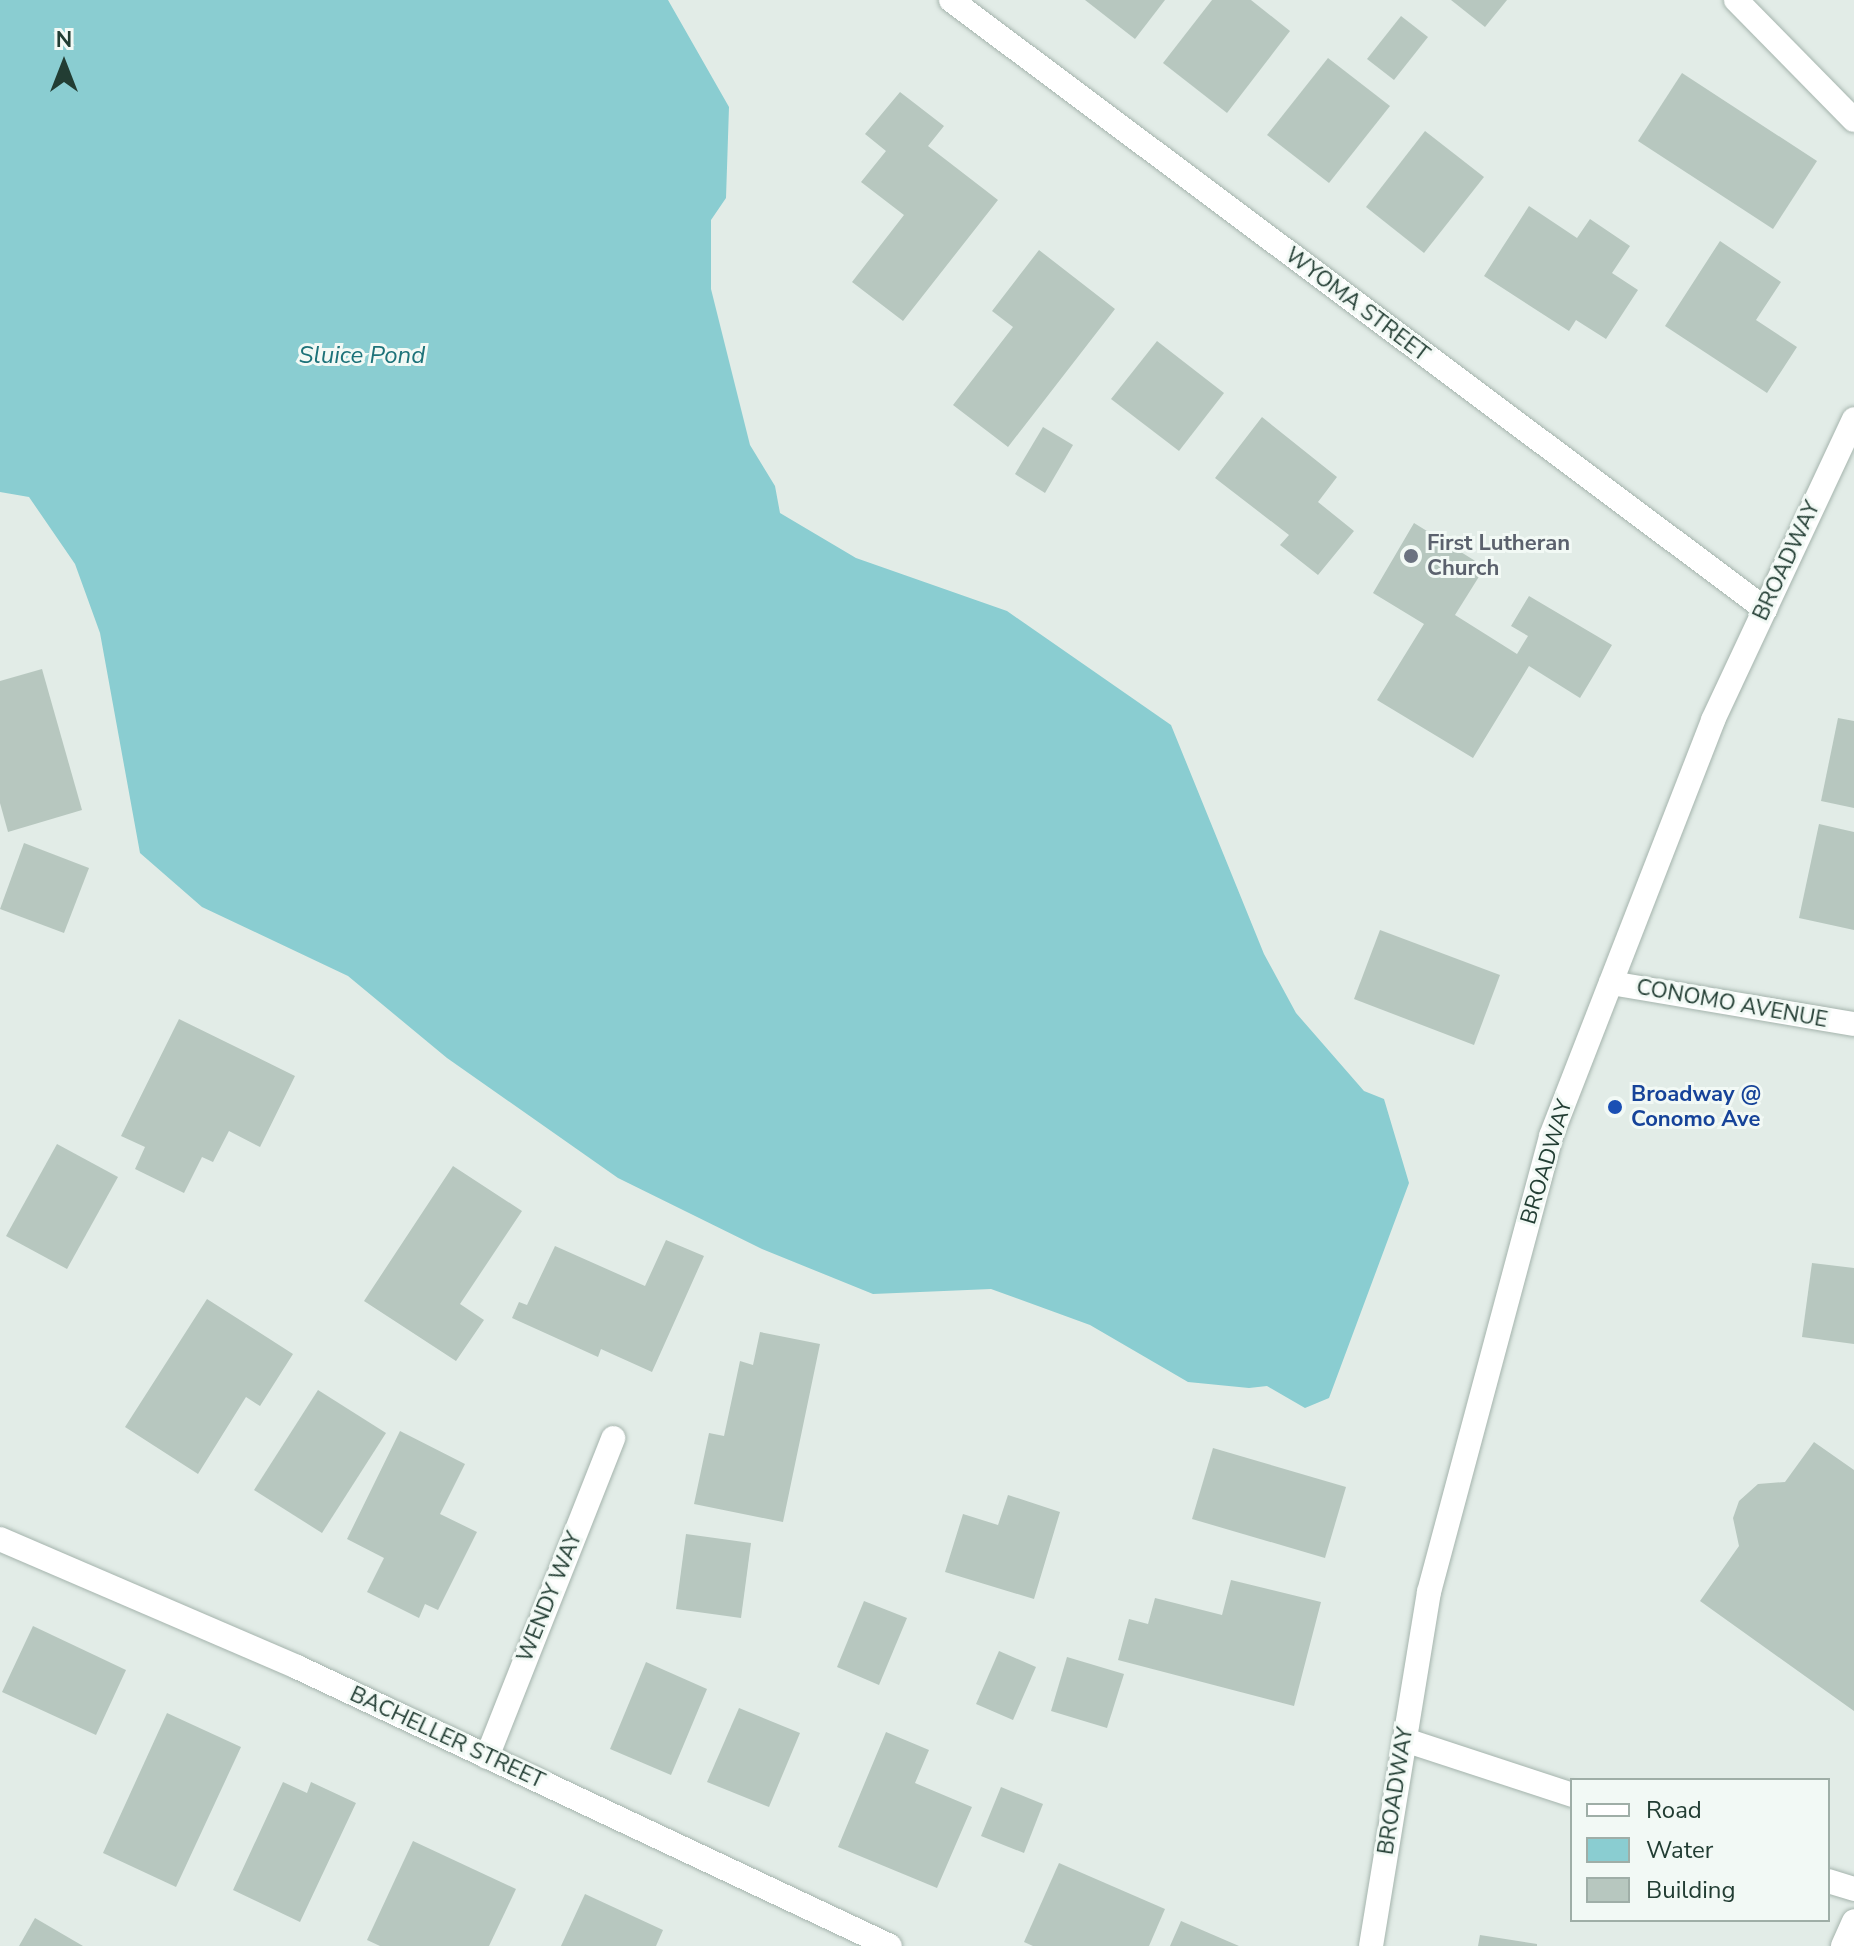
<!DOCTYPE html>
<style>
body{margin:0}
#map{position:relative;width:1854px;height:1946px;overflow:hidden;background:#e2ece7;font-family:"Nunito Sans",sans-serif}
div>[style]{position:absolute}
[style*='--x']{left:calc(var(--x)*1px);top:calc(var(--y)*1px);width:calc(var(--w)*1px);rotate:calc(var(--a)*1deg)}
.water>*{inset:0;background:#8acdd1}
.building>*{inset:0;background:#b7c7bf}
.roads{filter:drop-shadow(0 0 2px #a5b4ad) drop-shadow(0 0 2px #a5b4ad)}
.lane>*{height:24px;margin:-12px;padding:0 12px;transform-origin:12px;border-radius:12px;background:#fff}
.street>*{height:24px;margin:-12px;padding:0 12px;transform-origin:12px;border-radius:12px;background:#fff}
.secondary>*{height:24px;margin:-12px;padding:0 12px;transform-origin:12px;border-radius:12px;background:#fff}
.dots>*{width:22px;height:22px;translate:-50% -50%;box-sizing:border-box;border:4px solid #f2f9f5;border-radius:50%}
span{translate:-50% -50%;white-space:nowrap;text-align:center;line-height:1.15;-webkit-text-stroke:6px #f2f9f5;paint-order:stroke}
.street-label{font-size:22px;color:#223d33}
.worship-label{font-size:22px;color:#5b616d;font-weight:700}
.left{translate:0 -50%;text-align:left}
.transit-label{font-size:22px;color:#164399;font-weight:700}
.water-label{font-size:24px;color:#1c7279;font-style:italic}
.legend{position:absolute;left:1570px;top:1778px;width:260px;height:144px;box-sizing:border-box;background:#f2f9f5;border:2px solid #9faea7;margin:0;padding:10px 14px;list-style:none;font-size:24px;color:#223d33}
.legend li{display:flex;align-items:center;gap:16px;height:40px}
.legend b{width:40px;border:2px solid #9faea7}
.north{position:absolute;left:24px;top:24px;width:80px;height:80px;-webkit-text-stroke:6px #f2f9f5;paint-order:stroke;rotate:0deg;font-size:22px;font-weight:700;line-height:32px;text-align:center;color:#223d33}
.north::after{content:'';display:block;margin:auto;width:28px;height:36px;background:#223d33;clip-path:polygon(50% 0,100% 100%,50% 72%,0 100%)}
</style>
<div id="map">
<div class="water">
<i style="clip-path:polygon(0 0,668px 0,729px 107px,726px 198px,711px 220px,711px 289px,750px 445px,775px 486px,780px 513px,856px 558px,1007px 611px,1171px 725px,1264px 954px,1296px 1013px,1364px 1091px,1384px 1099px,1409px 1183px,1329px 1398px,1305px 1408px,1267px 1386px,1249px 1388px,1188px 1382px,1090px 1325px,991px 1289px,873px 1294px,762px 1249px,618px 1178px,447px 1058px,348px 976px,202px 907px,140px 853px,100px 633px,75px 564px,29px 497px,0 492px)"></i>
</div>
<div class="building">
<i style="clip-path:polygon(1085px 0,1165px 0,1135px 39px)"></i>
<i style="clip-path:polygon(1212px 0,1251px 0,1290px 31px,1227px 113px,1163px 63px)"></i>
<i style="clip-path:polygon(1451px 0,1507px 0,1485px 27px)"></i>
<i style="clip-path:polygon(1401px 16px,1428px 37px,1394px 80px,1367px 59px)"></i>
<i style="clip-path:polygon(1328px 58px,1390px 106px,1329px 183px,1267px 135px)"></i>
<i style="clip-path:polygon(1682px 73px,1817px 161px,1773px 229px,1638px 141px)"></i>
<i style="clip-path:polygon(900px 92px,944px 126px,928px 146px,998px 200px,903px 321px,852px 282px,904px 215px,861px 182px,886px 151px,865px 134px)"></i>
<i style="clip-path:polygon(1425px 131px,1484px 177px,1424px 253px,1366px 207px)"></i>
<i style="clip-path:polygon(1529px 206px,1577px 238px,1590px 219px,1630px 246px,1612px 273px,1638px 290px,1606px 339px,1576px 320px,1569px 331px,1484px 276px)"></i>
<i style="clip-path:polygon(1720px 241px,1781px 282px,1756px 320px,1797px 347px,1767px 393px,1665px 326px)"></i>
<i style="clip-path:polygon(1039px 250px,1115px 309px,1008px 447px,953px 405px,1013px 327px,992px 311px)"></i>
<i style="clip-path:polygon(1157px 341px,1224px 393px,1179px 451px,1111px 399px)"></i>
<i style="clip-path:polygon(1262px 417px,1337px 477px,1318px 502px,1354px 531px,1318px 575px,1280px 545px,1289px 535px,1215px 478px)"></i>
<i style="clip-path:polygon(1043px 427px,1073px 445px,1045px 493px,1015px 474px)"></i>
<i style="clip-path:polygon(1414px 523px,1485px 567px,1455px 615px,1517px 654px,1528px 636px,1511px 626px,1529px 596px,1612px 645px,1580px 698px,1529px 666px,1473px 758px,1377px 700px,1424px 624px,1373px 593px)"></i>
<i style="clip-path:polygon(42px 669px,82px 810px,8px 832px,0 803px,0 681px)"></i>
<i style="clip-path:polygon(1838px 718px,1854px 721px,1854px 808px,1821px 801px)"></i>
<i style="clip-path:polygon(1819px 824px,1854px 832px,1854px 930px,1799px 918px)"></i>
<i style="clip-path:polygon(24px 843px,89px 868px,64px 933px,0 909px)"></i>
<i style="clip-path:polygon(1380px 930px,1500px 975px,1474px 1045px,1354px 999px)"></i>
<i style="clip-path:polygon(179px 1019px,295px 1076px,260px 1147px,229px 1131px,213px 1162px,202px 1157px,184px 1193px,135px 1169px,145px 1147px,121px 1136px)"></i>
<i style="clip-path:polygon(57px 1144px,118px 1177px,67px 1269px,6px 1236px)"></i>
<i style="clip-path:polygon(453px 1166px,522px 1211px,460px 1304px,484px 1320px,456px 1361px,364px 1301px)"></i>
<i style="clip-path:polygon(666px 1240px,704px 1256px,652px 1372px,601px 1349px,598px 1357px,512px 1318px,519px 1302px,527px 1305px,555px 1246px,645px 1286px)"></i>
<i style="clip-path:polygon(1812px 1263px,1854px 1268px,1854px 1344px,1802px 1337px)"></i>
<i style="clip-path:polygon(207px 1299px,293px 1354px,260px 1406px,246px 1397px,198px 1474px,125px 1427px)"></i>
<i style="clip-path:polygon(760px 1332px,820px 1344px,783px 1522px,694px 1504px,709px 1433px,724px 1436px,740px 1361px,753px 1365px)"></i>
<i style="clip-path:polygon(318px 1390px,386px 1433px,322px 1533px,254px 1490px)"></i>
<i style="clip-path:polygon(400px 1431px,465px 1464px,440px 1514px,477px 1532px,438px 1610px,425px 1604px,419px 1618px,367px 1592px,384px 1558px,347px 1539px)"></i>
<i style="clip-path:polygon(1814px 1442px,1854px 1470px,1854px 1711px,1700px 1601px,1739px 1546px,1733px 1518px,1739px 1501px,1758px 1484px,1785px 1482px)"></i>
<i style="clip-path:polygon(1213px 1448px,1346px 1487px,1325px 1558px,1192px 1519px)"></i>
<i style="clip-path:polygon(1008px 1495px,1060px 1512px,1034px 1599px,945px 1572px,963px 1514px,998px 1525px)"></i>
<i style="clip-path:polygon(686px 1534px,751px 1543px,741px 1618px,676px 1609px)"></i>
<i style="clip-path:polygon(1231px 1580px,1321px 1602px,1294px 1706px,1118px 1660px,1129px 1619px,1148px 1624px,1155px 1598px,1222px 1615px)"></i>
<i style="clip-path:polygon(864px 1601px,907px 1618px,879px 1685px,837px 1667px)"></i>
<i style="clip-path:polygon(33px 1626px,126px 1670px,96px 1735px,2px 1692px)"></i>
<i style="clip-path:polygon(999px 1651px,1036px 1667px,1013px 1720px,976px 1704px)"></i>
<i style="clip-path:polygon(1067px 1657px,1124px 1674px,1107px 1728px,1051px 1711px)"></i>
<i style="clip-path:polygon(646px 1662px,707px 1689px,671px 1775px,610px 1749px)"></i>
<i style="clip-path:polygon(739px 1708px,800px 1733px,769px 1807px,707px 1782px)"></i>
<i style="clip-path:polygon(167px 1713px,241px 1747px,176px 1887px,103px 1853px)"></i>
<i style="clip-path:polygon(886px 1732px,929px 1750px,915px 1783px,972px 1807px,937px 1888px,838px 1847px)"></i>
<i style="clip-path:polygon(283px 1782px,307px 1793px,311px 1782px,356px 1803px,300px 1922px,233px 1890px)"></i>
<i style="clip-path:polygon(1001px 1787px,1043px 1804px,1024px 1853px,981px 1836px)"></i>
<i style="clip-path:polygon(413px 1841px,516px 1889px,489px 1946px,380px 1946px,367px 1940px)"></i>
<i style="clip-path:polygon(1059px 1863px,1165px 1909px,1149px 1946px,1033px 1946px,1024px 1942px)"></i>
<i style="clip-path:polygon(585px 1894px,663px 1930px,656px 1946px,561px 1946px)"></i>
<i style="clip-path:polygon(35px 1918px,83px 1946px,19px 1946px)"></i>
<i style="clip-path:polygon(1181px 1921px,1239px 1946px,1170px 1946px)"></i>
<i style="clip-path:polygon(1480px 1935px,1537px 1944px,1537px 1946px,1478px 1946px)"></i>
</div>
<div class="roads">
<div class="lane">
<i style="--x:1405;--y:1740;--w:176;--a:18.2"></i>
<i style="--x:1828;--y:1881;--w:27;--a:17"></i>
<i style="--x:1843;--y:1946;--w:27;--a:-66"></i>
</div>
<div class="street">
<i style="--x:951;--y:0;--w:1017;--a:36.8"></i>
<i style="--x:1736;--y:0;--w:168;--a:45.5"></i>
<i style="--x:1611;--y:983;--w:246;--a:9.6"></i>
<i style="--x:487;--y:1757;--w:343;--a:-68.4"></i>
</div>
<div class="secondary">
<i style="--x:0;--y:1539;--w:323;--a:23.3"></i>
<i style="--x:297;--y:1667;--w:655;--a:25.2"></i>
<i style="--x:1371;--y:1946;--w:359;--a:-80.7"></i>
<i style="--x:1429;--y:1592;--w:472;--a:-75"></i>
<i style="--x:1551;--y:1136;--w:446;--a:-68.7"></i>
<i style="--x:1713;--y:720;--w:332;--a:-64.9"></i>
</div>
</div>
<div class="dots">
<i style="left:1411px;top:556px;background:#6b7280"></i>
<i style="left:1615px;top:1107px;background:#1a4fb4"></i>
</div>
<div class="street-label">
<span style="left:1357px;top:305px;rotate:37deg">WYOMA STREET</span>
<span style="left:1787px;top:561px;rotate:-65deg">BROADWAY</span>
<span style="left:1732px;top:1004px;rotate:10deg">CONOMO AVENUE</span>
<span style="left:1547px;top:1162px;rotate:-73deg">BROADWAY</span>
<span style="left:550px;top:1597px;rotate:-68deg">WENDY WAY</span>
<span style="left:447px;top:1738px;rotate:25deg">BACHELLER STREET</span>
<span style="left:1396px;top:1791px;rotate:-81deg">BROADWAY</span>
</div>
<div class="worship-label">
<span class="left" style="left:1427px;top:556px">First Lutheran<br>Church</span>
</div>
<div class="transit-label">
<span class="left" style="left:1631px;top:1107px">Broadway @<br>Conomo Ave</span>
</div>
<div class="water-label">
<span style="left:362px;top:356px">Sluice Pond</span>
</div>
<ul class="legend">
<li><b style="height:10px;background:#fff"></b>Road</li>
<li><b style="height:22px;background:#8acdd1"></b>Water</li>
<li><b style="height:22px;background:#b7c7bf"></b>Building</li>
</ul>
<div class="north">N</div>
</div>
